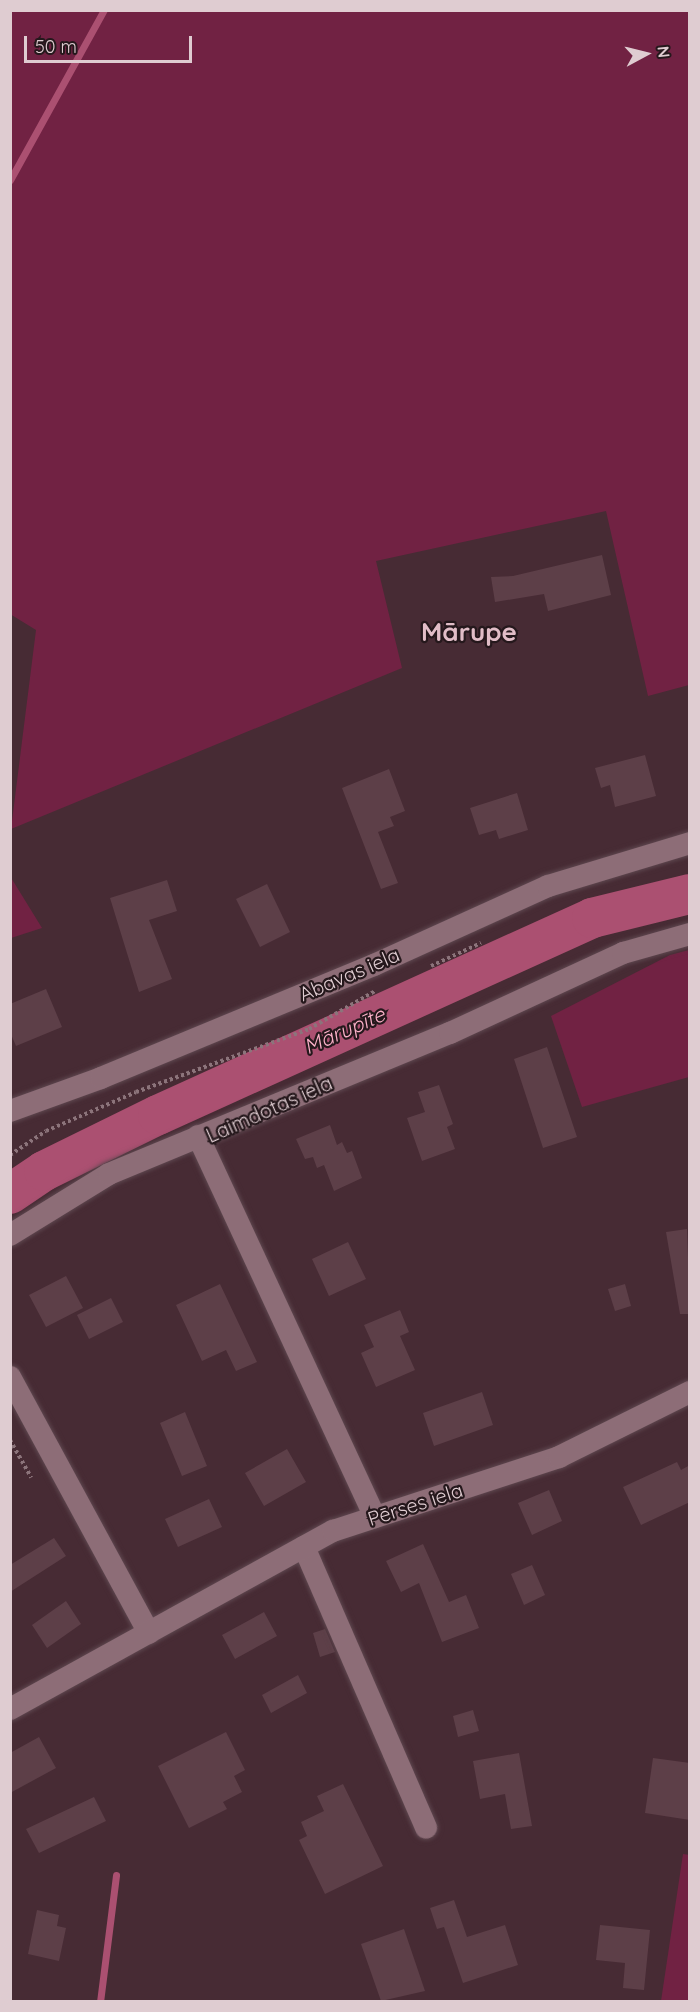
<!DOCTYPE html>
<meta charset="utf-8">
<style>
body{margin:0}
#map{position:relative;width:700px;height:2012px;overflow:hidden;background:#472b34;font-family:Quicksand,sans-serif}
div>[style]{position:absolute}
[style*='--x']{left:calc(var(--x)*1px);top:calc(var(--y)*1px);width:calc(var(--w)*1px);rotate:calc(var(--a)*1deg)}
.green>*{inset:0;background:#712243}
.stream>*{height:7px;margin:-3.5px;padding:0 3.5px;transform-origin:3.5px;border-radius:3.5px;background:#ab5071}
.river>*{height:40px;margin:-20px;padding:0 20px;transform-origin:20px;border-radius:20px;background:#ab5071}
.building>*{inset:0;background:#5d3f48}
.path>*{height:4px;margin-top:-2px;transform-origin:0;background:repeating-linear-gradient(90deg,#8c747b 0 3px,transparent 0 6px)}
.roads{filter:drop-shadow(0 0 2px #5e474f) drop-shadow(0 0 2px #5e474f)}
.street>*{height:22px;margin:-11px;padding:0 11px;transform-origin:11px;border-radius:11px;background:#8d6d77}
span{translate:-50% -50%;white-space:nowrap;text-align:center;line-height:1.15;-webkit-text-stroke:4.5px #25181c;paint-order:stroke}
.street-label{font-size:20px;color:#dfccd1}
.water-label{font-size:21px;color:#fcb1c9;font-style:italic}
.district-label{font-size:26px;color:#e1bdc7;font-weight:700}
.frame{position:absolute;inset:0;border:12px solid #dfccd1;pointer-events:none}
.north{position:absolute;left:616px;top:24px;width:60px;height:60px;-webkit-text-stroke:4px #25181c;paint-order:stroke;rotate:83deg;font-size:16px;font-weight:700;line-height:24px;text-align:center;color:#dfccd1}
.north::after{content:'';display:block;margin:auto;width:21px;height:27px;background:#dfccd1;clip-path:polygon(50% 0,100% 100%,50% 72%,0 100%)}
.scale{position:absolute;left:24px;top:36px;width:168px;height:27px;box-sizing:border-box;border:3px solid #dfccd1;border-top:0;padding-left:8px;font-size:18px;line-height:21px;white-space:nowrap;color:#dfccd1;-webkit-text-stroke:4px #25181c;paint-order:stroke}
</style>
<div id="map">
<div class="green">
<i style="clip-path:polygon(18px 11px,689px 11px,689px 685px,648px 696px,606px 511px,376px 561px,402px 668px,11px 829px,36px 630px,10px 614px,10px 12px)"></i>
<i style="clip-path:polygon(10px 876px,42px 928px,11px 938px,10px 938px)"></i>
<i style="clip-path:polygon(689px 950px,689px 1077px,582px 1107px,551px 1016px,670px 955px)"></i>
<i style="clip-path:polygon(683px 1854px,690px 1855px,689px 2001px,661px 2001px)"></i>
</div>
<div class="stream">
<i style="--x:10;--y:180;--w:194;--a:-61.1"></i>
<i style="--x:100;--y:2002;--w:128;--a:-82.8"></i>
</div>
<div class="river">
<i style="--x:10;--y:1194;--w:41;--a:-34.1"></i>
<i style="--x:44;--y:1171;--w:127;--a:-26.2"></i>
<i style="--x:158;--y:1115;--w:477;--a:-24.4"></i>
<i style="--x:592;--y:918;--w:101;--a:-13.8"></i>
</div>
<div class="building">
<i style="clip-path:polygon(602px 555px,611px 595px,548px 611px,544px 594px,495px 602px,491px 577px,513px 576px)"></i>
<i style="clip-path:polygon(645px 755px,656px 796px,615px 807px,610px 785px,601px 788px,595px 768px)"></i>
<i style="clip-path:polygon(389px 769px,405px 811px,390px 817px,394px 826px,378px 832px,398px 883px,381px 889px,342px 788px)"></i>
<i style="clip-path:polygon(517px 793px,528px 830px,499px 839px,496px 830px,479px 835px,470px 808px)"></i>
<i style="clip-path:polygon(167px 880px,177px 911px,149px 920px,172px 979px,139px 992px,110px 898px)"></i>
<i style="clip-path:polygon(267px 884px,290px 932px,260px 947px,236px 899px)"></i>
<i style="clip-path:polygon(46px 989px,62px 1027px,16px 1046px,10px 1032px,10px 1004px)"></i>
<i style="clip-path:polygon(547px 1047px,577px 1137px,543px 1148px,514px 1059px)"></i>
<i style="clip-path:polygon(439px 1085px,453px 1124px,447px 1127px,455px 1149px,422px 1161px,407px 1118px,425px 1112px,418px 1092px)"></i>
<i style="clip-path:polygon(330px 1125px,337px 1145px,342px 1142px,347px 1153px,352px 1151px,362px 1178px,334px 1191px,324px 1165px,317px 1168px,313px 1157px,305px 1159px,296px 1139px)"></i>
<i style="clip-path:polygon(687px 1229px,690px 1314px,680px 1314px,666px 1232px)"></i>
<i style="clip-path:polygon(348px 1242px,366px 1279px,329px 1296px,312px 1259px)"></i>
<i style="clip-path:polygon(66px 1276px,83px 1308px,46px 1327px,29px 1295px)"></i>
<i style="clip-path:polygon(220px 1284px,257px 1362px,236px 1371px,226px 1350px,202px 1361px,176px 1305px)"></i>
<i style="clip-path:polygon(625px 1284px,631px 1306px,615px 1311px,608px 1289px)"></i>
<i style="clip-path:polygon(111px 1298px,123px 1322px,89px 1339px,77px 1315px)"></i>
<i style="clip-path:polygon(400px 1310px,409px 1332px,400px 1336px,415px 1370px,376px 1387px,361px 1353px,374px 1347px,364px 1325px)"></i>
<i style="clip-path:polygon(482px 1392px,493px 1425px,434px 1446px,423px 1413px)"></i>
<i style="clip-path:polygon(185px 1412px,207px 1466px,182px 1476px,160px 1423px)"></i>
<i style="clip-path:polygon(287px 1449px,306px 1482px,264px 1506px,245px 1473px)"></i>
<i style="clip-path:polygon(677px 1462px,681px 1470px,690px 1465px,690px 1502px,641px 1525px,623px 1487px)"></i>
<i style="clip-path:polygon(549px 1490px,562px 1521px,532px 1535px,518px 1503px)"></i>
<i style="clip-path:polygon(209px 1499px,222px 1527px,178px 1547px,165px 1519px)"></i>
<i style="clip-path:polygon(54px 1538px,66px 1556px,10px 1592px,10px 1565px)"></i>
<i style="clip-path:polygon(423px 1544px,449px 1602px,466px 1595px,479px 1628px,442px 1642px,419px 1583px,401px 1592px,386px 1561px)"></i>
<i style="clip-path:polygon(532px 1565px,545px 1595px,524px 1605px,511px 1574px)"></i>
<i style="clip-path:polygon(66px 1601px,81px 1624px,47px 1648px,32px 1625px)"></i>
<i style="clip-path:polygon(264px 1612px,277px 1636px,235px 1659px,222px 1635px)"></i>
<i style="clip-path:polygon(325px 1629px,335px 1652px,320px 1657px,313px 1633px)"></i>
<i style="clip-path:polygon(298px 1675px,307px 1693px,271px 1713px,262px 1695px)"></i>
<i style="clip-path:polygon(473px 1710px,479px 1731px,458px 1737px,453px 1716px)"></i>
<i style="clip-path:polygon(226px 1732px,245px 1770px,234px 1776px,242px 1792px,223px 1802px,227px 1809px,189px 1828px,158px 1766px)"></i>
<i style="clip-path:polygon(39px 1737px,56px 1768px,10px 1793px,10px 1753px)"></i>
<i style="clip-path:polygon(519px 1753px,532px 1826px,511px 1829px,505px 1794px,480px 1799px,473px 1761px)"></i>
<i style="clip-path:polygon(653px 1758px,690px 1763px,690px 1820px,645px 1813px)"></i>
<i style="clip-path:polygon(343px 1784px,383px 1866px,325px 1894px,299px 1840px,307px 1836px,301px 1822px,324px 1811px,317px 1796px)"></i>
<i style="clip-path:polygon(94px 1797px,106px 1821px,39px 1853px,26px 1829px)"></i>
<i style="clip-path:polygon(454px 1900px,467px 1937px,505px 1925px,518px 1965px,463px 1983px,444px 1927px,437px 1929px,430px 1908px)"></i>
<i style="clip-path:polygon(37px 1910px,59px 1915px,57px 1926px,66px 1928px,59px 1961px,28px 1954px)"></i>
<i style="clip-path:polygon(600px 1925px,650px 1930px,644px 1990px,623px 1988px,625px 1963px,596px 1960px)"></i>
<i style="clip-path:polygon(404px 1929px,425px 1991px,381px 2001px,361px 1944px)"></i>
</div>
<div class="path">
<i style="--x:431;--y:966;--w:55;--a:-24.7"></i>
<i style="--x:10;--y:1155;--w:43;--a:-33.7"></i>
<i style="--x:46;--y:1131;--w:98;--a:-23.4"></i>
<i style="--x:136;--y:1092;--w:184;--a:-20"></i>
<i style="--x:309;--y:1029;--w:76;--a:-29.9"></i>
<i style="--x:10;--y:1440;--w:43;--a:60.4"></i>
</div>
<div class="roads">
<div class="street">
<i style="--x:10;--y:1111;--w:97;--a:-19.9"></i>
<i style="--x:101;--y:1078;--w:295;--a:-22.5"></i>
<i style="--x:374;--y:965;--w:191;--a:-24.4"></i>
<i style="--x:548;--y:886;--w:148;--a:-16.8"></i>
<i style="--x:198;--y:1136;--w:420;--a:65.1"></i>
<i style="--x:10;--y:1235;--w:116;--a:-31.6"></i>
<i style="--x:109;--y:1174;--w:369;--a:-22.5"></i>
<i style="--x:450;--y:1033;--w:191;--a:-24.8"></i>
<i style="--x:623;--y:953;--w:70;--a:-15.8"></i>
<i style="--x:10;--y:1377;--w:291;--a:61.5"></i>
<i style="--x:304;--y:1547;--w:306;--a:66.5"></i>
<i style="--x:10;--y:1709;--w:369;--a:-28.9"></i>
<i style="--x:333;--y:1531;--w:238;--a:-18.1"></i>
<i style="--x:559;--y:1457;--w:146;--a:-26.4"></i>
</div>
</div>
<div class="street-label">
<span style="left:349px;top:974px;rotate:-23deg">Abavas iela</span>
<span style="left:269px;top:1109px;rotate:-24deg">Laimdotas iela</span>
<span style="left:415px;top:1504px;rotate:-18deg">Pērses iela</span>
</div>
<div class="water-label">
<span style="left:344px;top:1030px;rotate:-24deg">Mārupīte</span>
</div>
<div class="district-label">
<span style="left:469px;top:632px">Mārupe</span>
</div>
<div class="frame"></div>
<div class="north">N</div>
<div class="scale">50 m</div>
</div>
